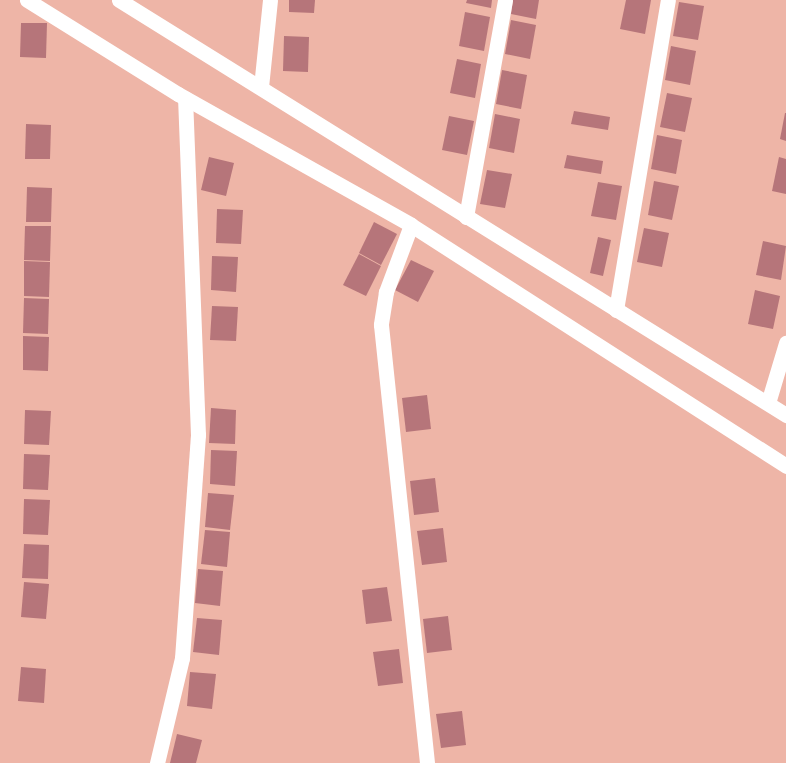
<!DOCTYPE html>
<style>
body{margin:0}
#map{position:relative;width:786px;height:763px;overflow:hidden;background:#eeb5a7;font-family:"Noto Sans",sans-serif}
div>[style]{position:absolute}
[style*='--x']{left:calc(var(--x)*1px);top:calc(var(--y)*1px);width:calc(var(--w)*1px);rotate:calc(var(--a)*1deg)}
.building>*{inset:0;background:#b6757a}
.minor>*{height:15px;margin:-7.5px;padding:0 7.5px;transform-origin:7.5px;border-radius:7.5px;background:#fff}
span{translate:-50% -50%;white-space:nowrap;text-align:center;line-height:1.15;-webkit-text-stroke:3px #fbded6;paint-order:stroke}
</style>
<div id="map">
<div class="building">
<i style="clip-path:polygon(289px 0,315px 0,314px 13px,289px 12px)"></i>
<i style="clip-path:polygon(467px 0,492px 0,491px 8px,466px 3px)"></i>
<i style="clip-path:polygon(513px 0,539px 0,536px 19px,511px 14px)"></i>
<i style="clip-path:polygon(626px 0,651px 0,645px 34px,620px 29px)"></i>
<i style="clip-path:polygon(679px 2px,704px 6px,698px 40px,673px 36px)"></i>
<i style="clip-path:polygon(465px 12px,490px 17px,484px 51px,459px 46px)"></i>
<i style="clip-path:polygon(511px 20px,536px 25px,530px 59px,505px 54px)"></i>
<i style="clip-path:polygon(21px 23px,47px 23px,46px 58px,20px 57px)"></i>
<i style="clip-path:polygon(284px 36px,309px 37px,308px 72px,283px 71px)"></i>
<i style="clip-path:polygon(671px 46px,696px 51px,690px 85px,665px 80px)"></i>
<i style="clip-path:polygon(457px 59px,481px 64px,475px 98px,450px 93px)"></i>
<i style="clip-path:polygon(502px 70px,527px 75px,521px 109px,496px 104px)"></i>
<i style="clip-path:polygon(667px 93px,692px 98px,685px 132px,660px 127px)"></i>
<i style="clip-path:polygon(574px 111px,610px 117px,608px 130px,571px 124px)"></i>
<i style="clip-path:polygon(785px 113px,786px 113px,786px 141px,780px 139px)"></i>
<i style="clip-path:polygon(495px 114px,520px 119px,514px 153px,489px 148px)"></i>
<i style="clip-path:polygon(449px 116px,474px 121px,467px 155px,442px 150px)"></i>
<i style="clip-path:polygon(26px 124px,51px 125px,50px 159px,25px 159px)"></i>
<i style="clip-path:polygon(657px 135px,682px 140px,676px 174px,651px 169px)"></i>
<i style="clip-path:polygon(567px 155px,603px 161px,601px 174px,564px 168px)"></i>
<i style="clip-path:polygon(209px 157px,234px 163px,226px 196px,201px 190px)"></i>
<i style="clip-path:polygon(779px 157px,786px 159px,786px 194px,772px 191px)"></i>
<i style="clip-path:polygon(487px 170px,512px 174px,505px 208px,480px 204px)"></i>
<i style="clip-path:polygon(654px 181px,679px 186px,672px 220px,648px 215px)"></i>
<i style="clip-path:polygon(598px 182px,622px 186px,616px 220px,591px 216px)"></i>
<i style="clip-path:polygon(27px 187px,52px 188px,51px 222px,26px 222px)"></i>
<i style="clip-path:polygon(217px 209px,243px 210px,241px 244px,216px 243px)"></i>
<i style="clip-path:polygon(374px 222px,397px 234px,381px 265px,359px 253px)"></i>
<i style="clip-path:polygon(25px 226px,51px 226px,50px 261px,24px 260px)"></i>
<i style="clip-path:polygon(644px 228px,669px 233px,662px 267px,637px 262px)"></i>
<i style="clip-path:polygon(598px 237px,611px 240px,603px 276px,590px 273px)"></i>
<i style="clip-path:polygon(763px 241px,786px 246px,781px 280px,756px 275px)"></i>
<i style="clip-path:polygon(359px 254px,381px 266px,366px 296px,343px 285px)"></i>
<i style="clip-path:polygon(212px 256px,238px 257px,236px 292px,211px 290px)"></i>
<i style="clip-path:polygon(411px 260px,434px 271px,418px 302px,395px 290px)"></i>
<i style="clip-path:polygon(24px 261px,50px 262px,49px 297px,24px 296px)"></i>
<i style="clip-path:polygon(755px 290px,780px 296px,773px 329px,748px 324px)"></i>
<i style="clip-path:polygon(24px 298px,49px 299px,48px 334px,23px 333px)"></i>
<i style="clip-path:polygon(212px 306px,238px 307px,236px 341px,210px 340px)"></i>
<i style="clip-path:polygon(23px 336px,49px 337px,48px 371px,23px 370px)"></i>
<i style="clip-path:polygon(427px 395px,431px 429px,406px 432px,402px 398px)"></i>
<i style="clip-path:polygon(211px 408px,236px 410px,235px 444px,209px 443px)"></i>
<i style="clip-path:polygon(25px 410px,51px 411px,49px 445px,24px 444px)"></i>
<i style="clip-path:polygon(211px 450px,237px 451px,235px 486px,210px 484px)"></i>
<i style="clip-path:polygon(24px 454px,50px 455px,48px 490px,23px 489px)"></i>
<i style="clip-path:polygon(435px 478px,439px 512px,414px 515px,410px 481px)"></i>
<i style="clip-path:polygon(208px 493px,234px 495px,230px 530px,205px 527px)"></i>
<i style="clip-path:polygon(24px 499px,50px 500px,48px 535px,23px 534px)"></i>
<i style="clip-path:polygon(443px 528px,447px 562px,422px 565px,417px 531px)"></i>
<i style="clip-path:polygon(205px 530px,230px 532px,227px 567px,201px 564px)"></i>
<i style="clip-path:polygon(24px 544px,49px 545px,48px 579px,22px 578px)"></i>
<i style="clip-path:polygon(198px 569px,223px 571px,220px 606px,195px 603px)"></i>
<i style="clip-path:polygon(24px 582px,49px 584px,46px 619px,21px 617px)"></i>
<i style="clip-path:polygon(387px 587px,392px 621px,366px 624px,362px 590px)"></i>
<i style="clip-path:polygon(448px 616px,452px 650px,427px 653px,423px 619px)"></i>
<i style="clip-path:polygon(197px 618px,222px 620px,219px 655px,193px 652px)"></i>
<i style="clip-path:polygon(399px 649px,403px 683px,378px 686px,373px 652px)"></i>
<i style="clip-path:polygon(21px 667px,46px 669px,44px 703px,18px 701px)"></i>
<i style="clip-path:polygon(190px 672px,216px 674px,212px 709px,187px 706px)"></i>
<i style="clip-path:polygon(462px 711px,466px 745px,441px 748px,436px 714px)"></i>
<i style="clip-path:polygon(177px 734px,202px 740px,196px 763px,170px 763px)"></i>
</div>
<div class="minor">
<i style="--x:27;--y:0;--w:178;--a:31.9"></i>
<i style="--x:178;--y:94;--w:267;--a:29.3"></i>
<i style="--x:411;--y:225;--w:446;--a:32.7"></i>
<i style="--x:119;--y:0;--w:786;--a:31.89"></i>
<i style="--x:261;--y:87;--w:87;--a:-84.1"></i>
<i style="--x:466;--y:217;--w:220;--a:-79.8"></i>
<i style="--x:411;--y:225;--w:72;--a:110.5"></i>
<i style="--x:386;--y:292;--w:33;--a:99"></i>
<i style="--x:381;--y:325;--w:440;--a:84"></i>
<i style="--x:616;--y:310;--w:314;--a:-80.5"></i>
<i style="--x:768;--y:403;--w:63;--a:-73.3"></i>
<i style="--x:157;--y:763;--w:108;--a:-76.6"></i>
<i style="--x:182;--y:658;--w:224;--a:-85.9"></i>
<i style="--x:198;--y:435;--w:337;--a:-92.2"></i>
</div>
</div>
